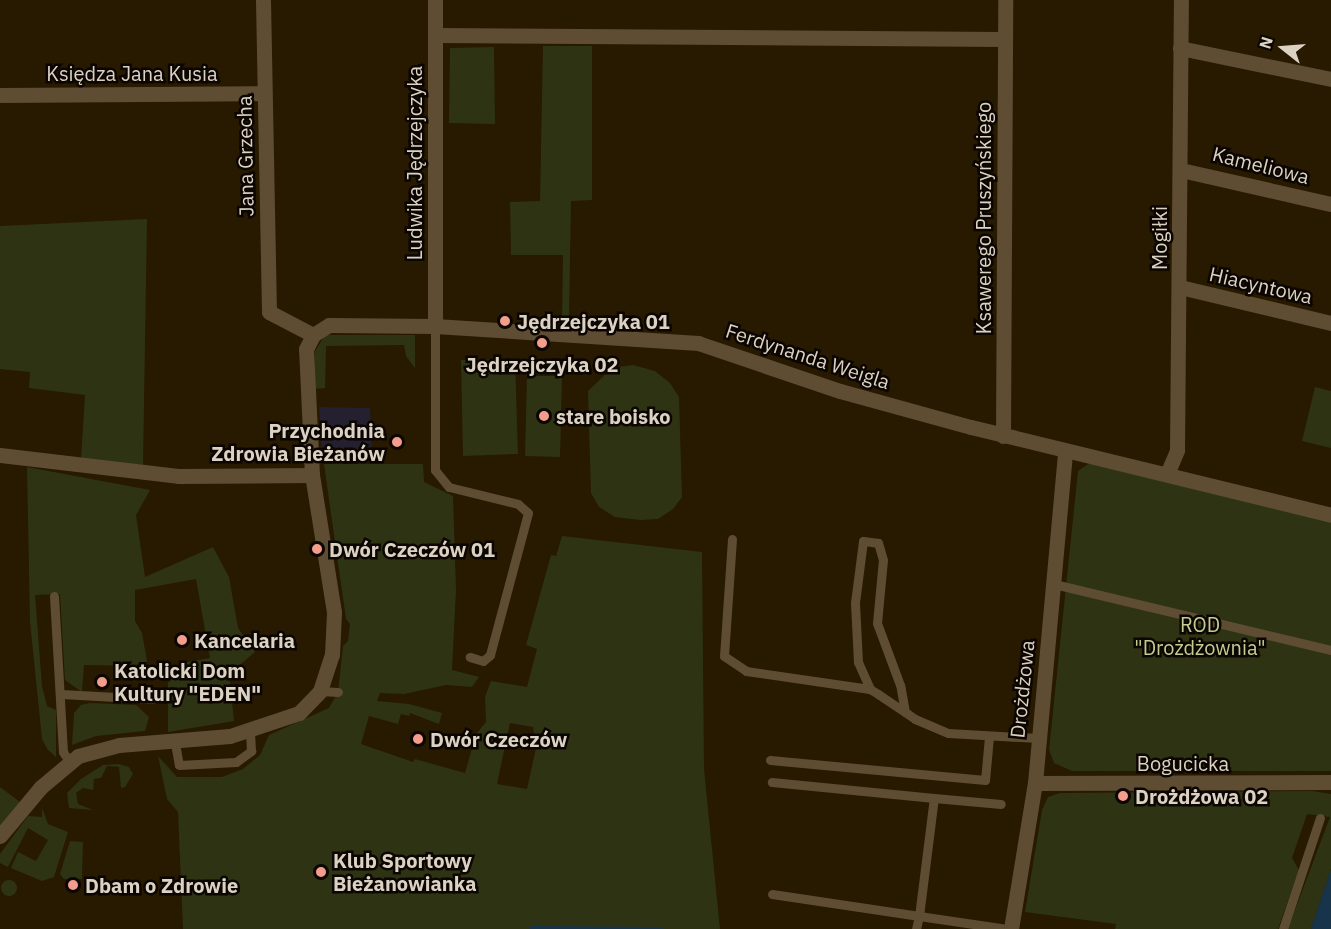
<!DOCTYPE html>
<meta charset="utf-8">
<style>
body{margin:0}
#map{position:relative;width:1331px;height:929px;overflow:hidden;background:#281901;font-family:"IBM Plex Sans",sans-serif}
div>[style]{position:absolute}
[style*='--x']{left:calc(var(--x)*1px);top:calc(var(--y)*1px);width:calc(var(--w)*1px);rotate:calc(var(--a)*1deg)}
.commercial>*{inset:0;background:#242030}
.green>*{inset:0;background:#2e3313}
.round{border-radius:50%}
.water>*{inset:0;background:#17344b}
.stream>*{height:4.5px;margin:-2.25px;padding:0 2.25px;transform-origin:2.25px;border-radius:2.25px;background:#17344b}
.lane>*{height:9px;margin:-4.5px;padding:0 4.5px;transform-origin:4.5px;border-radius:4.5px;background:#5e4d33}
.street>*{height:15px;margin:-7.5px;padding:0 7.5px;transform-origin:7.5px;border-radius:7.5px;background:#5e4d33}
.dots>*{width:16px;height:16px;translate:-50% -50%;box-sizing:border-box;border:3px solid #0b0601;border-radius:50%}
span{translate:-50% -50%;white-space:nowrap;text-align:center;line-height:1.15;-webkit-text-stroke:5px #0b0601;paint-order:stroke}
.street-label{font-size:20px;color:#dcd2c4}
.poi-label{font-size:20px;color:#dcd2c4;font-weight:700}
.left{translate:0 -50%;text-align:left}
.right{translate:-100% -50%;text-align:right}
.park-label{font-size:20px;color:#c2ce8f}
.north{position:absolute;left:1253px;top:18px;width:60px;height:60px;-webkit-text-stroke:4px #0b0601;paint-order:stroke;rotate:287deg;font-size:16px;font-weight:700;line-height:24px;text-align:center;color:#dcd2c4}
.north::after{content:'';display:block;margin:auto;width:21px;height:27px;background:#dcd2c4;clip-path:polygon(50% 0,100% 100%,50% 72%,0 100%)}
</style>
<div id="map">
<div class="commercial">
<i style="clip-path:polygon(319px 407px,370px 408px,372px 455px,322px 456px)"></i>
</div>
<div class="green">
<i style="clip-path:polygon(543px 46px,592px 46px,592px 200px,571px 201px,569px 321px,562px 321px,563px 255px,511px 255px,510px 202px,540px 201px)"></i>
<i style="clip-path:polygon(494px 47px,495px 124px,449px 123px,450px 48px)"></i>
<i style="clip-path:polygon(147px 219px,143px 465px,81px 459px,85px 395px,29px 388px,30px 372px,0 369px,0 226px)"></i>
<i style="clip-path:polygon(325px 335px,415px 335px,415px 368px,406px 356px,404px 345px,326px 346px,325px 388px,314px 389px,315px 351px)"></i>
<i style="clip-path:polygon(515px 359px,518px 454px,463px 456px,461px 360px)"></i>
<i style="clip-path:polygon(633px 365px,655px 371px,670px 383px,679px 397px,682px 497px,673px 509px,658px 519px,640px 520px,615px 517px,599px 507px,591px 493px,588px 391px,612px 368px)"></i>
<i style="clip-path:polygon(527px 376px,562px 376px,560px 457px,525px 456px)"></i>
<i style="clip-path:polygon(1315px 387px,1331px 391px,1331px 448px,1302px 441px)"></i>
<i style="clip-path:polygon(1091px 462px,1331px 519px,1331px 771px,1072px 771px,1054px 763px,1049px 750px,1078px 471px)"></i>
<i style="clip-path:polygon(evenodd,324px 464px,423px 464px,424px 482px,453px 496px,456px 590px,452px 670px,479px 677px,472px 687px,446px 685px,404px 694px,380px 693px,377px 701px,409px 704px,442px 713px,439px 724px,410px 713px,409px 716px,401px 714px,398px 724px,369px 716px,361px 744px,413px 762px,415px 759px,465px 773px,476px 734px,486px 722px,485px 697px,491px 681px,527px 687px,537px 649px,526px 645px,551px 555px,556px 556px,562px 536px,702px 552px,704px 769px,720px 929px,183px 929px,178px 812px,167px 799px,158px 756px,177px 777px,222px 777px,243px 769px,260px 755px,269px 735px,329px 708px,338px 692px,343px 646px,348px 641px,350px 624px,346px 619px,324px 464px,510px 723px,533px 727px,536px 748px,527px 789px,497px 784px,510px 723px)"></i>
<i style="clip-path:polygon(27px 467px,150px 490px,136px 515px,145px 577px,213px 547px,229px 577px,238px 628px,255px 652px,229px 674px,234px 721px,168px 732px,168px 683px,182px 663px,210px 658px,196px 579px,135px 590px,135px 621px,142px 633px,147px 661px,143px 666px,84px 665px,82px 692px,65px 680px,60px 594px,35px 595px,42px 686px,47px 706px,56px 710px,56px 757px,48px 750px,42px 739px,30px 622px)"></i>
<i style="clip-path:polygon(90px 703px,136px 705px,149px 717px,145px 731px,96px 736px,72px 745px,74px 713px,81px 705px)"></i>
<i style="clip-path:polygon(119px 764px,129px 767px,133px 774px,125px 787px,121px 788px,119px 767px,107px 766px,101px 778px,94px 779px,93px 790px,83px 788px,76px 793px,78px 804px,93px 810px,69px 808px,67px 793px,81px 779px,103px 765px)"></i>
<i style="clip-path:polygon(0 787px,20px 802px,0 827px)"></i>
<i style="clip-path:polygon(1312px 791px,1331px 794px,1331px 869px,1311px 929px,1288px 929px,1330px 817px,1307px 814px,1292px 858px,1299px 870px,1278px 929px,1115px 929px,1116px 924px,1025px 912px,1042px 810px,1048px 797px,1060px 793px)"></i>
<i style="clip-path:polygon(42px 808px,48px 824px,68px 832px,54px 877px,42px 881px,11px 868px,18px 852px,36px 861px,48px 840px,28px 828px,8px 867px,0 863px,0 854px,28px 816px,42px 817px)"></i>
<i style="clip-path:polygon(70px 841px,83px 842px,82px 879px,64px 879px,60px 874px)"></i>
<i class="round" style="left:1px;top:880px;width:16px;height:16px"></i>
</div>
<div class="water">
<i style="clip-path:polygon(1331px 869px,1331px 929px,1311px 929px)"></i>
</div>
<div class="stream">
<i style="--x:532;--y:928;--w:128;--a:0.4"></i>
</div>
<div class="lane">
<i style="--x:435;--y:326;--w:144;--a:90"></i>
<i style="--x:435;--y:470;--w:22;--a:51"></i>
<i style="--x:449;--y:487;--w:71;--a:13.8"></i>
<i style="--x:518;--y:504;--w:13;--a:42"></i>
<i style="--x:528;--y:513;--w:147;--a:105"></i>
<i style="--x:490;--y:655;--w:9;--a:139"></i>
<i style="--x:483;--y:661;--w:14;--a:-163"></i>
<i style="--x:732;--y:539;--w:117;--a:93.9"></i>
<i style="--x:724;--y:656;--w:27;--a:34"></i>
<i style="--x:746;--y:671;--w:125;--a:8.3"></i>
<i style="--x:1054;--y:584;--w:285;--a:13.4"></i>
<i style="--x:54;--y:596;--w:156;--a:86.7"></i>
<i style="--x:63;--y:752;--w:11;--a:56"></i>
<i style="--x:320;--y:691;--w:18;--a:3"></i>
<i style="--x:61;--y:694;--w:92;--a:3.1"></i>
<i style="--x:905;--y:712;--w:27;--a:-100"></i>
<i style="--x:900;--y:685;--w:66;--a:-110.4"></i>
<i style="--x:877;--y:623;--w:63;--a:-84.6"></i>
<i style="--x:883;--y:560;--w:18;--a:-106"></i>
<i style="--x:878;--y:543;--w:15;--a:-172"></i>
<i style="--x:863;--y:541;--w:63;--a:97.4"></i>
<i style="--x:855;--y:603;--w:59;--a:87.1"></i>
<i style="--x:858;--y:662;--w:30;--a:66"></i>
<i style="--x:870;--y:689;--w:9;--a:32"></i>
<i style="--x:878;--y:694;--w:32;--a:34"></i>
<i style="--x:905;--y:712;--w:12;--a:35"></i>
<i style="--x:915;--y:719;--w:36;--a:23"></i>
<i style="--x:948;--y:733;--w:90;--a:3.2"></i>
<i style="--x:175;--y:743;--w:22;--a:80"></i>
<i style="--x:179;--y:765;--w:57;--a:-3"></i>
<i style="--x:236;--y:762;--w:19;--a:-36"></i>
<i style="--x:251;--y:751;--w:21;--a:-93"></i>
<i style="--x:770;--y:760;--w:216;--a:5.3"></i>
<i style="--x:985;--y:780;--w:43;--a:-84.7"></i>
<i style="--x:934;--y:798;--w:67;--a:5.1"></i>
<i style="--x:772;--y:894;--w:149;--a:8.5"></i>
<i style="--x:919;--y:916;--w:119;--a:-82.8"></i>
<i style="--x:934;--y:798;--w:163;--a:-174.4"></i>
<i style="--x:916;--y:929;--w:13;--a:-77"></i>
<i style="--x:919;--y:916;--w:89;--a:8.4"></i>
<i style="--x:1283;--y:929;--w:117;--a:-71.6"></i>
</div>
<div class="street">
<i style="--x:263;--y:0;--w:312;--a:88.9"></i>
<i style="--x:269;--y:312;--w:50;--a:27.6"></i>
<i style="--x:435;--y:0;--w:326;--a:90"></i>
<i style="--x:435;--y:35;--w:569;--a:0.4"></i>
<i style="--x:1180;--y:48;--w:154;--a:11.6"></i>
<i style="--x:0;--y:95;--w:264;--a:-0.4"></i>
<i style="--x:1181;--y:170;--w:154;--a:12.8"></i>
<i style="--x:1180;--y:287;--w:155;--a:13.4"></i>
<i style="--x:1003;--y:436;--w:436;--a:-89.7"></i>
<i style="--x:0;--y:455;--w:179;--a:6.7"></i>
<i style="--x:178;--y:476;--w:134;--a:-0.4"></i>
<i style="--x:1167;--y:474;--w:26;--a:-67"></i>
<i style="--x:1177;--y:450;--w:450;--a:-89.5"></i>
<i style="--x:1035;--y:783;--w:296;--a:-0.2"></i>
<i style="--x:0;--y:836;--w:64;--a:-50.1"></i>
<i style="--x:41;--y:787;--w:48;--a:-40"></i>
<i style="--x:78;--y:756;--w:42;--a:-15"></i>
<i style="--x:119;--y:745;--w:111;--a:-4.6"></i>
<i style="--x:230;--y:736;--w:73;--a:-18.4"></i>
<i style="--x:299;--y:713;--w:30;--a:-46"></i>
<i style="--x:320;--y:691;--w:38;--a:-72"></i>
<i style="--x:332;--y:655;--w:43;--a:-87.3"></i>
<i style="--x:334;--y:612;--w:139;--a:-99.1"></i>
<i style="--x:312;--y:475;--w:126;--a:-92.7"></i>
<i style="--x:306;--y:349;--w:16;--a:-63"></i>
<i style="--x:313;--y:335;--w:19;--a:-32"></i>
<i style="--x:329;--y:325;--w:106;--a:0.5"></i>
<i style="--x:435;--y:326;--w:264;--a:3.7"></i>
<i style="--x:698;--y:343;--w:150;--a:18.7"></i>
<i style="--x:840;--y:391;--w:136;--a:15.4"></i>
<i style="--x:971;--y:427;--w:371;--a:13.7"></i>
<i style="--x:1011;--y:929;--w:148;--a:-80.7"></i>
<i style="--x:1035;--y:783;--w:333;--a:-84.8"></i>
</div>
<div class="dots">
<i style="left:505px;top:321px;background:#f49d8c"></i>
<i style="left:542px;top:343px;background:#f49d8c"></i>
<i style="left:544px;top:416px;background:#f49d8c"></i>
<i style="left:397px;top:442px;background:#f49d8c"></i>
<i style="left:317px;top:549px;background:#f49d8c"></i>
<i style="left:182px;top:640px;background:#f49d8c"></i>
<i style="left:102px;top:682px;background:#f49d8c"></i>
<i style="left:418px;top:739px;background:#f49d8c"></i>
<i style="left:1123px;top:796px;background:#f49d8c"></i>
<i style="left:321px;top:872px;background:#f49d8c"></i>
<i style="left:73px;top:885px;background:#f49d8c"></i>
</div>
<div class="street-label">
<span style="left:132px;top:73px">Księdza Jana Kusia</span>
<span style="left:245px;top:156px;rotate:-91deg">Jana Grzecha</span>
<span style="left:414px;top:163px;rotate:-90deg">Ludwika Jędrzejczyka</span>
<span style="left:1261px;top:165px;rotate:14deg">Kameliowa</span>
<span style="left:983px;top:218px;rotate:-90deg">Ksawerego Pruszyńskiego</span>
<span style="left:1159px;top:238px;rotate:-90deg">Mogiłki</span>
<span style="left:1261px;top:285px;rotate:13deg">Hiacyntowa</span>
<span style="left:808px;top:356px;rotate:18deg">Ferdynanda Weigla</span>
<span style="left:1022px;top:689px;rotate:-84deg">Drożdżowa</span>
<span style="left:1183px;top:763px">Bogucicka</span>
</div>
<div class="poi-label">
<span class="left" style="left:517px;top:321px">Jędrzejczyka 01</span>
<span style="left:542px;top:364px">Jędrzejczyka 02</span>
<span class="left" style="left:556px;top:416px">stare boisko</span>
<span class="right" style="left:385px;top:442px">Przychodnia<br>Zdrowia Bieżanów</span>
<span class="left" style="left:329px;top:549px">Dwór Czeczów 01</span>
<span class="left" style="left:194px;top:640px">Kancelaria</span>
<span class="left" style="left:114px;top:682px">Katolicki Dom<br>Kultury "EDEN"</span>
<span class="left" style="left:430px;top:739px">Dwór Czeczów</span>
<span class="left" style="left:1135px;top:796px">Drożdżowa 02</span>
<span class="left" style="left:333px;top:872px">Klub Sportowy<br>Bieżanowianka</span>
<span class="left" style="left:85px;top:885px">Dbam o Zdrowie</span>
</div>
<div class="park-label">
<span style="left:1200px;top:636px">ROD<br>"Drożdżownia"</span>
</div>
<div class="north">N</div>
</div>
